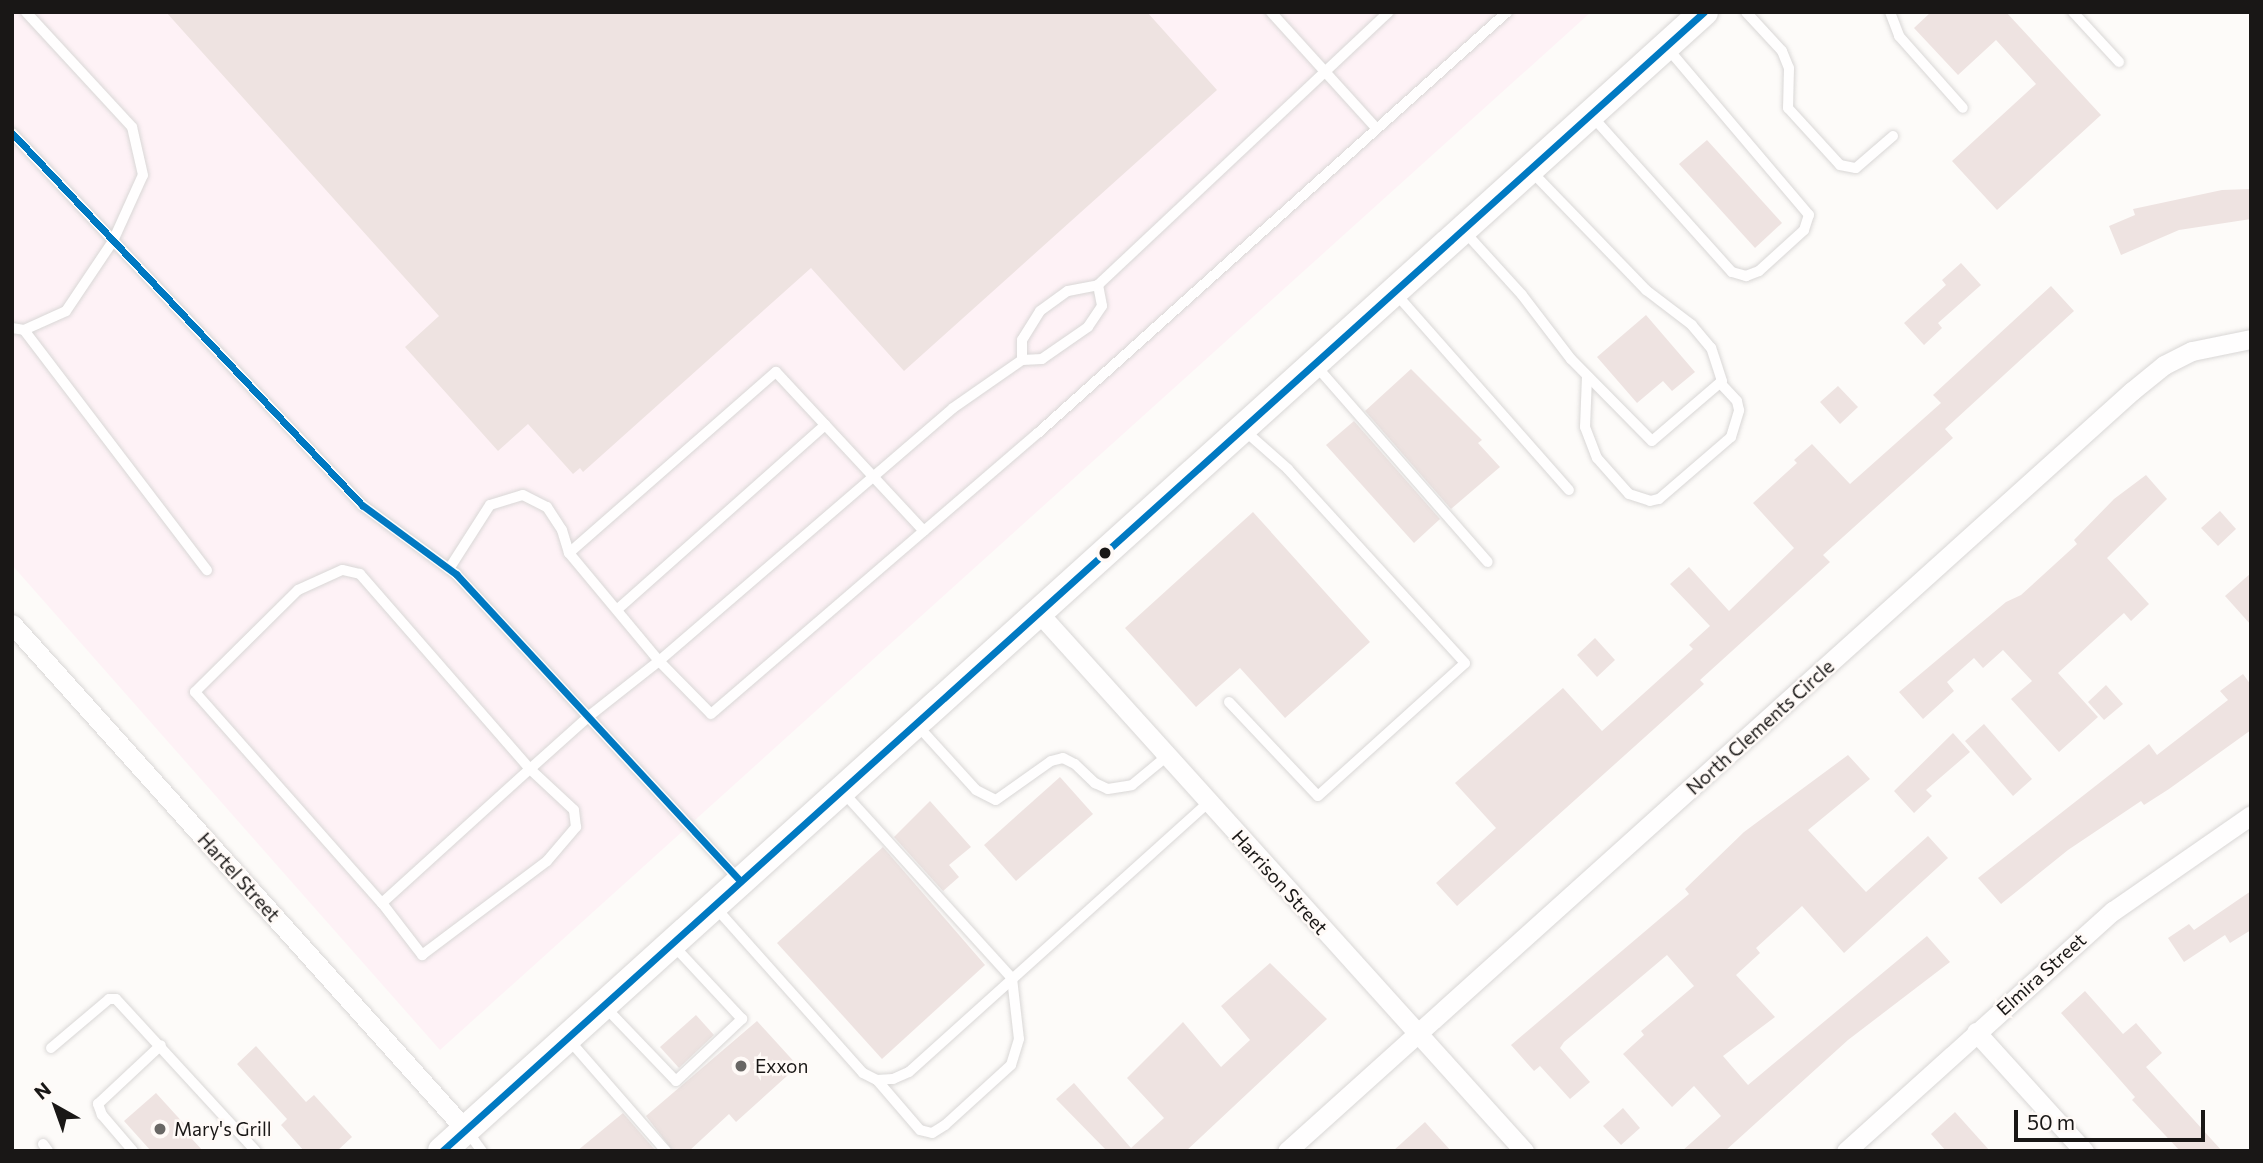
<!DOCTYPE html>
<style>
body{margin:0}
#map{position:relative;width:2263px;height:1163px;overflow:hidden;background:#fdfbf9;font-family:Commissioner,sans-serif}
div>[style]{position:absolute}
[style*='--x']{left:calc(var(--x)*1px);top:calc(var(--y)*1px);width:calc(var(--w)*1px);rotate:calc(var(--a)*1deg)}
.industrial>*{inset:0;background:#fef2f6}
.building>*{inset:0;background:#eee3e1}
.roads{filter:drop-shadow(0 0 2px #d9d7d6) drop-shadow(0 0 2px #d9d7d6)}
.lane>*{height:10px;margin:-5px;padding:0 5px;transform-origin:5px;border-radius:5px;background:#fffefe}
.street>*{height:19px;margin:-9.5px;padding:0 9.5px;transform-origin:9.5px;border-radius:9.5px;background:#fffefe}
.secondary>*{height:28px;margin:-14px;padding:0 14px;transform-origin:14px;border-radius:14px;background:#fffefe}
.bus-1>*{height:7px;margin:-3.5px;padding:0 3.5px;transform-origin:3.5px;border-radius:3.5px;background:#0079c2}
.dots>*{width:19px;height:19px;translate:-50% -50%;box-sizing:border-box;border:4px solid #fffaf7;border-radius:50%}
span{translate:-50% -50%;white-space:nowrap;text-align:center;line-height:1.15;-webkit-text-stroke:5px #fffaf7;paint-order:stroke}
.street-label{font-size:19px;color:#191716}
.poi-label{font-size:19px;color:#191716}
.left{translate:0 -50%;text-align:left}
.frame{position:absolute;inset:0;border:14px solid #191716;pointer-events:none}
.north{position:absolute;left:21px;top:1072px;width:70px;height:70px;-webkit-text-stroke:5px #fffaf7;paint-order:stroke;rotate:320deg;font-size:19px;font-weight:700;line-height:28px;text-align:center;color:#191716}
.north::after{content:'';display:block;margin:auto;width:24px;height:32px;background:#191716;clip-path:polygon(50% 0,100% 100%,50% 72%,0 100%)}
.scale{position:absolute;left:2014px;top:1110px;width:191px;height:32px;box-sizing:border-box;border:4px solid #191716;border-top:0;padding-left:9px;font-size:21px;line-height:24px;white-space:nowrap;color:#191716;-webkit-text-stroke:5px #fffaf7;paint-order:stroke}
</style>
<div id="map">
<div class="industrial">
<i style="clip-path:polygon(12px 12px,1591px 12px,440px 1050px,12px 565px)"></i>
</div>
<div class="building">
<i style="clip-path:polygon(166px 12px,1147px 12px,1217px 90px,904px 371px,811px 268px,583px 472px,580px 468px,573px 474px,528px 424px,498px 451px,405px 347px,439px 316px)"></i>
<i style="clip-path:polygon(1931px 12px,2006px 12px,2101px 115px,1997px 210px,1952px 161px,2036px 84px,1996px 40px,1958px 75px,1914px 28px)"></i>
<i style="clip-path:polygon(1707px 140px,1782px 223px,1755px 248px,1679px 164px)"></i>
<i style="clip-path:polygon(2251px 189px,2251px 219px,2179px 230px,2121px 255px,2109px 226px,2135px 215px,2133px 209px,2222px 190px)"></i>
<i style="clip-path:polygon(1961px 263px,1981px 285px,1938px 323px,1942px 328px,1924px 345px,1904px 323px,1946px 285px,1942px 280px)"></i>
<i style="clip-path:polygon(2051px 286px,2074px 311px,1945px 429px,1953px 438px,1823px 555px,1830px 562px,1700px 680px,1704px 684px,1457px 906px,1436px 883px,1496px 828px,1455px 783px,1563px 688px,1602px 731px,1693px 649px,1689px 645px,1710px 626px,1670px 584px,1689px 567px,1729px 611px,1794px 548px,1753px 503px,1797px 463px,1794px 460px,1812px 444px,1850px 484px,1941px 403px,1933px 395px)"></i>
<i style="clip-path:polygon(1646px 315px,1695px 372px,1672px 391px,1663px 381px,1637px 403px,1597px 357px)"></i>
<i style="clip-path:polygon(1411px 369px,1482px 440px,1478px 443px,1500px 467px,1451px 509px,1365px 411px)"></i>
<i style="clip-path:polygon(1838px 386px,1858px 407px,1840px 424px,1820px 402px)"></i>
<i style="clip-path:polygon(1354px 421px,1440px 519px,1414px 543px,1326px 445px)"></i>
<i style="clip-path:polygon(2146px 475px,2167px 499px,2107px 558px,2149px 604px,2131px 621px,2124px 613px,2058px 673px,2098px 717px,2059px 752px,2011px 699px,2032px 681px,2003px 650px,1983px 668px,1974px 658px,1947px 682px,1954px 691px,1923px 719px,1899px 692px,2006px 602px,2021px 595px,2077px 544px,2074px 540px,2114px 499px)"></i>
<i style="clip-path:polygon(2220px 511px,2236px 529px,2218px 546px,2201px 528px)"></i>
<i style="clip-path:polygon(1253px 512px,1370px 642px,1285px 718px,1240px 668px,1196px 707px,1125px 628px)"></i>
<i style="clip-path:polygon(2251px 573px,2251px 625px,2225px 596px)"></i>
<i style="clip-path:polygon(1595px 638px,1615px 660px,1597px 677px,1577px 655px)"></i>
<i style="clip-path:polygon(2243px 674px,2251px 685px,2251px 730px,2169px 789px,2144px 805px,2141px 801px,2068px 850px,2001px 904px,1978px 878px,2149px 744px,2157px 755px,2228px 700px,2220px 691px)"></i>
<i style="clip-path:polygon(2106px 685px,2123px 704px,2104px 720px,2088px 702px)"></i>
<i style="clip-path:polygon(1984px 724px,2032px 779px,2013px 796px,1965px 741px)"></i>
<i style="clip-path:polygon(1953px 733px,1970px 752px,1926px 790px,1932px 796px,1914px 813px,1894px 791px)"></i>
<i style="clip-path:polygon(1848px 755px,1870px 779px,1808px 830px,1866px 892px,1928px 836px,1948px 858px,1844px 953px,1802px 906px,1756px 948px,1760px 953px,1736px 975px,1775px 1017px,1723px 1056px,1748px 1085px,1927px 936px,1950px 962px,1848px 1040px,1725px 1151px,1682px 1151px,1721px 1116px,1694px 1086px,1672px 1107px,1623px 1054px,1644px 1035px,1641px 1031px,1694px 986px,1667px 955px,1564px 1042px,1560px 1048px,1590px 1082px,1570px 1099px,1540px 1066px,1534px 1071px,1511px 1045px,1689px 894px,1685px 889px,1744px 832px)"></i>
<i style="clip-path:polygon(1060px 777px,1093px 814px,1016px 881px,984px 845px)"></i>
<i style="clip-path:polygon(930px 801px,971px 847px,949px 865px,959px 877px,943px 891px,894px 837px)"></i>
<i style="clip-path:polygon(883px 847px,985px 965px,882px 1059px,777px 943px)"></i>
<i style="clip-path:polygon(2251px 891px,2251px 930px,2230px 943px,2225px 935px,2184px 962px,2168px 938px,2189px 924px,2194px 930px)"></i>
<i style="clip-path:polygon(1270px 963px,1327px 1019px,1186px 1151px,1107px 1151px,1056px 1099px,1074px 1083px,1131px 1148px,1164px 1118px,1127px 1078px,1183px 1022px,1221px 1067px,1250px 1040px,1221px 1006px)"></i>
<i style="clip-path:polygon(2085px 991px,2123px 1034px,2136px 1023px,2162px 1053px,2146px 1067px,2222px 1151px,2180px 1151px,2132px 1100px,2135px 1097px,2061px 1013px)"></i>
<i style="clip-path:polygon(696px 1015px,714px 1035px,679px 1068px,660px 1047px)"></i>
<i style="clip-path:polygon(757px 1021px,798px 1066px,736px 1122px,729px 1114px,689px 1151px,673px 1151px,646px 1116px)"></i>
<i style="clip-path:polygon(256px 1046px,306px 1102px,314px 1095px,352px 1137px,337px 1151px,304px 1151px,281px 1125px,287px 1119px,237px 1064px)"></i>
<i style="clip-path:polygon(156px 1093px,196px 1137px,192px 1139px,203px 1151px,151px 1151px,124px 1121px)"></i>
<i style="clip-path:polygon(1623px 1108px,1640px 1128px,1621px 1145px,1603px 1126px)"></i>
<i style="clip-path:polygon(1955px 1112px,1990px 1151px,1946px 1151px,1931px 1134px)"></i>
<i style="clip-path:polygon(623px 1113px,656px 1151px,577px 1151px)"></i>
<i style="clip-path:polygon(1425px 1122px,1451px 1151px,1393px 1151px)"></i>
</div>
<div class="roads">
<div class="lane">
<i style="--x:1271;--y:12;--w:156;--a:47.8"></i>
<i style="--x:1746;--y:12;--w:53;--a:47.3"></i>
<i style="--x:1782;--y:51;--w:18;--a:68"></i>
<i style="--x:1789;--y:68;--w:40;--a:91.4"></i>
<i style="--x:1788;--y:108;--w:77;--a:47.6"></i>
<i style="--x:1840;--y:165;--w:16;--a:11"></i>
<i style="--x:1856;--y:168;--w:49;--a:-40.9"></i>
<i style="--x:1890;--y:12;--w:26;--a:69"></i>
<i style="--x:1899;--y:36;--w:96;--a:48.4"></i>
<i style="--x:2073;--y:12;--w:68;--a:47.4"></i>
<i style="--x:1591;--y:115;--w:211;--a:48.1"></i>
<i style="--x:1732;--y:272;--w:15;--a:16"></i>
<i style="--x:1746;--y:276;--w:14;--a:-21"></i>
<i style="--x:1759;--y:271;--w:61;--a:-42.3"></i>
<i style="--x:1804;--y:230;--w:16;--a:-72"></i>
<i style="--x:1809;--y:215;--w:218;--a:-130.3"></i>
<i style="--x:12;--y:133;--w:511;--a:46.75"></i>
<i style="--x:362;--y:505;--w:117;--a:36.3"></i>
<i style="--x:456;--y:574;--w:415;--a:47.2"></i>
<i style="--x:1464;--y:231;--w:86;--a:47.8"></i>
<i style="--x:1522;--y:295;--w:81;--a:52.6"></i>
<i style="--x:1571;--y:359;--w:115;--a:45.4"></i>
<i style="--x:1652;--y:441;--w:92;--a:-40.6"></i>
<i style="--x:1722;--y:381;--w:35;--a:-108"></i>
<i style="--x:1711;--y:348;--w:30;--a:-130"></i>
<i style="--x:1692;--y:325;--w:58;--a:-142.7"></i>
<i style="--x:1646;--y:290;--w:167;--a:-134"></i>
<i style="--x:1098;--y:285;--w:21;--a:79"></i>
<i style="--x:1102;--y:306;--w:25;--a:124"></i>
<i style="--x:1088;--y:327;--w:56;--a:145.2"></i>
<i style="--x:1042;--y:359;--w:20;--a:177"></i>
<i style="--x:1022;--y:360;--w:20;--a:-90"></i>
<i style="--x:1022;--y:340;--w:34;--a:-58"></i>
<i style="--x:1040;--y:311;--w:34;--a:-36"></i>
<i style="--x:1068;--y:291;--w:31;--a:-11"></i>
<i style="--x:1098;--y:285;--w:399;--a:-43.2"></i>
<i style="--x:1397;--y:295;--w:260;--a:48.6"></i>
<i style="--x:12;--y:328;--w:12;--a:9"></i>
<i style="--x:24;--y:330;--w:46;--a:-24.3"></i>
<i style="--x:66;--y:311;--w:84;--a:-56.1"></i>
<i style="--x:113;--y:241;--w:72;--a:-65.6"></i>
<i style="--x:143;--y:175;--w:49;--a:-102.9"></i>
<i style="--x:132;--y:127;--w:156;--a:-132.7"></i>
<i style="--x:24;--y:330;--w:302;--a:52.7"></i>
<i style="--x:1317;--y:367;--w:259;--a:48.8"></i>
<i style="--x:1587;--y:376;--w:51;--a:92.2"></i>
<i style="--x:1585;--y:427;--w:33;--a:69"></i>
<i style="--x:1597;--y:458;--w:48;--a:48.4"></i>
<i style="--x:1629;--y:494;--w:22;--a:18"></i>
<i style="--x:1650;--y:501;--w:9;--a:-13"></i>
<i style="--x:1659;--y:499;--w:95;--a:-40.7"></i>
<i style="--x:1731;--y:437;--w:28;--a:-73"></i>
<i style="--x:1739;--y:410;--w:9;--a:-103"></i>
<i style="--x:1737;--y:401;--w:25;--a:-133"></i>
<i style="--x:569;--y:553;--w:275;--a:-41.2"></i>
<i style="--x:776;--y:372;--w:217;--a:47.1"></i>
<i style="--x:449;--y:569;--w:76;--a:-57.4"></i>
<i style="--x:490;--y:505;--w:34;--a:-17"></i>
<i style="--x:523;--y:495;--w:27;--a:27"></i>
<i style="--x:547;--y:507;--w:27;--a:57"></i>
<i style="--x:562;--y:530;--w:24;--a:73"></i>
<i style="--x:569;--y:553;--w:141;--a:50.2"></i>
<i style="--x:659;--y:661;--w:388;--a:-40.7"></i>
<i style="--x:953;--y:408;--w:84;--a:-34.8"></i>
<i style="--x:619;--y:608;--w:276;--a:-41.6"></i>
<i style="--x:1229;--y:702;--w:129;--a:46.6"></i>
<i style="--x:1318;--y:796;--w:198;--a:-42.1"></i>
<i style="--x:1465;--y:663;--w:263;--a:-132.4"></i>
<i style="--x:1288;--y:469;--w:57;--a:-138.5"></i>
<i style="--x:918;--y:726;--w:86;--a:47.8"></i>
<i style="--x:976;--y:790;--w:22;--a:27"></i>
<i style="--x:996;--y:800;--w:67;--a:-35.3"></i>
<i style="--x:1051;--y:761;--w:12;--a:-14"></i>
<i style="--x:1063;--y:758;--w:13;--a:27"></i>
<i style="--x:1075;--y:764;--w:28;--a:44"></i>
<i style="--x:1095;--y:783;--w:14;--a:25"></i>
<i style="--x:1108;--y:789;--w:24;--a:-9"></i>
<i style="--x:1132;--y:785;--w:45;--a:-39.6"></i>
<i style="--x:844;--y:793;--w:250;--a:47.8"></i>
<i style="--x:1012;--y:978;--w:61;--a:83.5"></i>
<i style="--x:1019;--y:1039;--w:27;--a:107"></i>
<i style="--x:1011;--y:1065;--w:89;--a:137.7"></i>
<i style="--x:945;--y:1125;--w:15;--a:148"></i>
<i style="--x:932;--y:1133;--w:12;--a:-166"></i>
<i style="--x:920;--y:1130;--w:66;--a:-130.7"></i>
<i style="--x:382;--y:903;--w:66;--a:52.4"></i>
<i style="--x:422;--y:955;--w:156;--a:-36.9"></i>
<i style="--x:547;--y:861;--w:45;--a:-49.5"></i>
<i style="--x:576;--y:827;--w:17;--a:-97"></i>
<i style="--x:574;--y:810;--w:60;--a:-137"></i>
<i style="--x:530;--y:769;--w:259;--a:-131.1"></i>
<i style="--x:360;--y:574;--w:18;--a:-167"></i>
<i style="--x:342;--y:570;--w:48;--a:155.6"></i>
<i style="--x:298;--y:590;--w:145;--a:135.3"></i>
<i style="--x:195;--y:692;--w:282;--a:48.5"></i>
<i style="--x:382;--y:903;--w:200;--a:-42.2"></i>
<i style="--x:530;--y:769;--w:78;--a:-41.9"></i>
<i style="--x:588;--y:717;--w:90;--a:-38.3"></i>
<i style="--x:659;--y:661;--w:74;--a:45.5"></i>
<i style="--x:711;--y:714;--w:431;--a:-40.7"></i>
<i style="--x:1038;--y:433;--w:630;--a:-41.91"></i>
<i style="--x:716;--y:908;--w:221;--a:48.3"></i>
<i style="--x:863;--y:1073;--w:16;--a:27"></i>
<i style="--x:877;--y:1080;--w:16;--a:-4"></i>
<i style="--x:893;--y:1079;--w:17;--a:-24"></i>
<i style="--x:909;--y:1072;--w:402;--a:-42"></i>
<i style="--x:606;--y:1008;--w:101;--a:46.2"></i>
<i style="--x:676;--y:1081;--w:91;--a:-43.2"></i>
<i style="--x:742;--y:1019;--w:101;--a:-133"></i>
<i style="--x:570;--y:1041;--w:146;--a:48.9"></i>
<i style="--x:51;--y:1048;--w:76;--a:-40.2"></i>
<i style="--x:109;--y:999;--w:7;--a:0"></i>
<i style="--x:116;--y:999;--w:207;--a:47.4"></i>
<i style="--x:468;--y:1132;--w:24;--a:54"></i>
<i style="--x:43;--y:1144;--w:9;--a:54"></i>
<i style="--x:133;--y:1151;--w:48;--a:-130.7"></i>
<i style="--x:102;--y:1115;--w:12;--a:-110"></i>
<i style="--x:98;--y:1104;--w:86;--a:-43.1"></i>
</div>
<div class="street">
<i style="--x:1038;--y:612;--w:726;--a:47.96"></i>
<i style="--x:12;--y:624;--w:678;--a:48.11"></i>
<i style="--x:1976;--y:1032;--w:161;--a:47.8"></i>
<i style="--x:1287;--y:1151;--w:1136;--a:-41.97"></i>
<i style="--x:2132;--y:391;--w:41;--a:-39.1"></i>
<i style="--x:2164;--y:365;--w:31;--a:-27"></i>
<i style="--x:2192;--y:351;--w:60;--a:-11.5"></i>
<i style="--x:1846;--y:1151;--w:359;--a:-42"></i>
<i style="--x:2113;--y:911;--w:168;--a:-34.8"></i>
</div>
<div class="secondary">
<i style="--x:442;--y:1151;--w:1700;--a:-42.07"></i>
</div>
</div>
<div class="bus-1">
<i style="--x:12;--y:133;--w:511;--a:46.75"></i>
<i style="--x:362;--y:505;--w:117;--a:36.3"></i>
<i style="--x:456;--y:574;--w:418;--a:47.2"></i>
<i style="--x:442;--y:1151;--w:1700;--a:-42.07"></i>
</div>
<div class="dots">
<i style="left:1105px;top:553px;background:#191716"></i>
<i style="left:741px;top:1066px;background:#696765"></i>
<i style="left:160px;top:1129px;background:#696765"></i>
</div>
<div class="street-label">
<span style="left:1760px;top:727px;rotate:-42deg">North Clements Circle</span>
<span style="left:239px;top:877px;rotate:48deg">Hartel Street</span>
<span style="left:1280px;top:882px;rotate:48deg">Harrison Street</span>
<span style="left:2041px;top:974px;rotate:-42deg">Elmira Street</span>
</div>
<div class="poi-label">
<span class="left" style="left:755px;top:1066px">Exxon</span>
<span class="left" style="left:174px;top:1129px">Mary's Grill</span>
</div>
<div class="frame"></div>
<div class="north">N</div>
<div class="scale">50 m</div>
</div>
